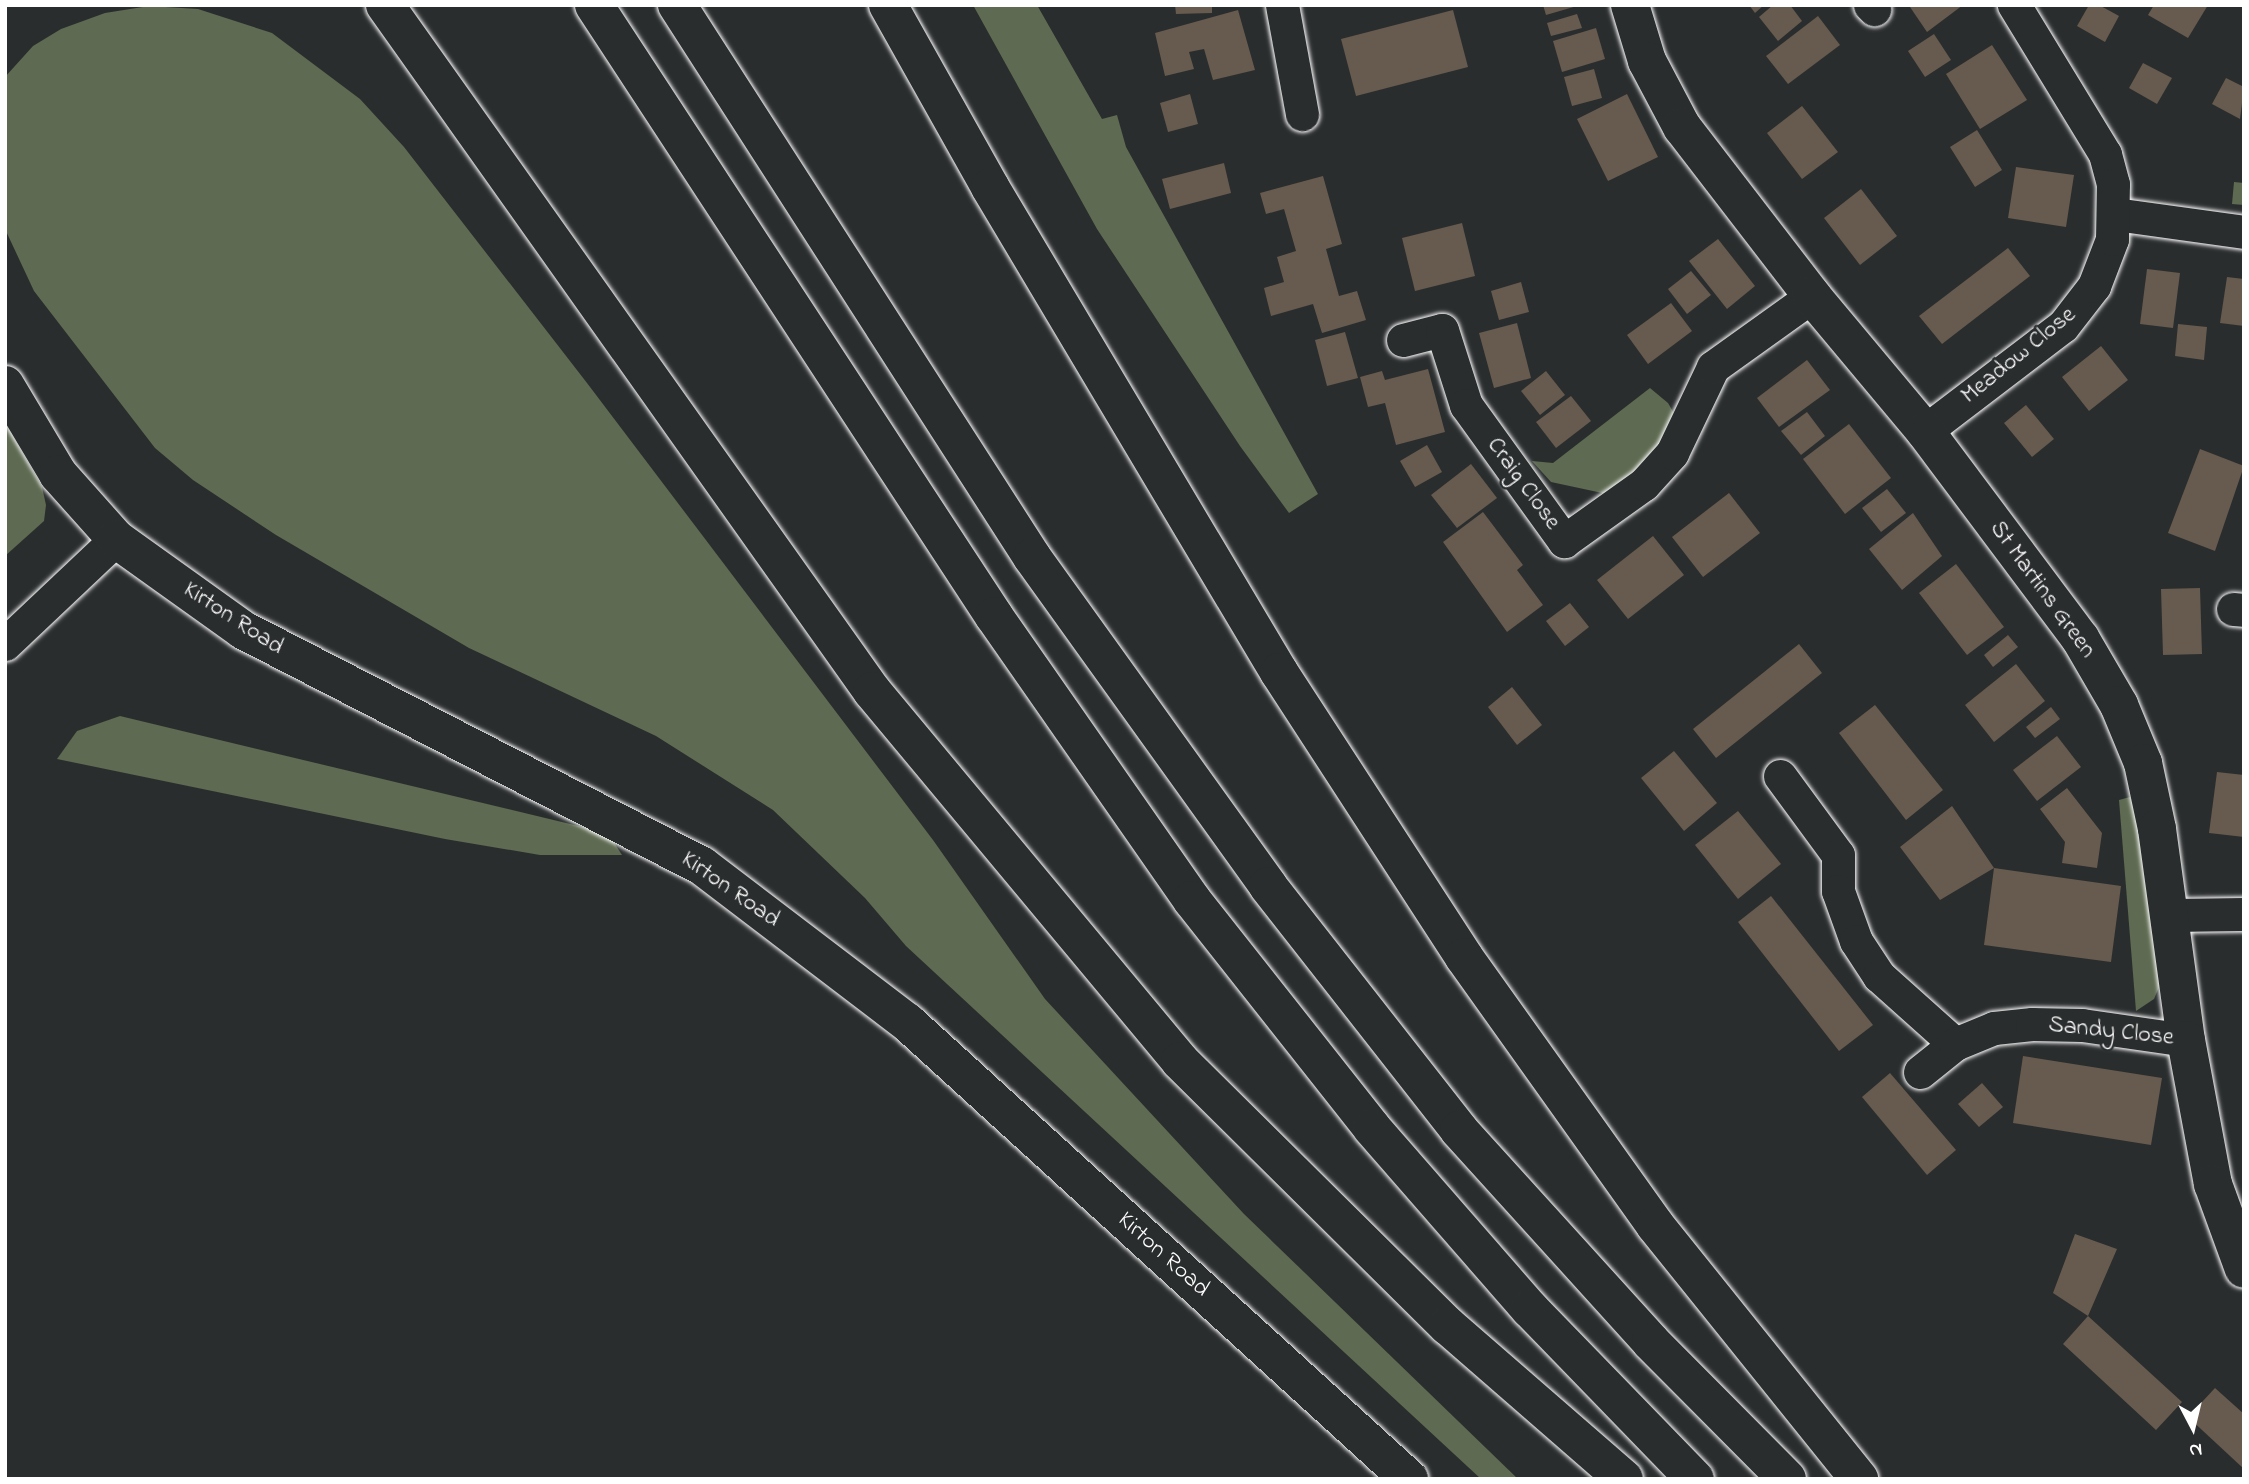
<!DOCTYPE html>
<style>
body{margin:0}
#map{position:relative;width:2249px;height:1484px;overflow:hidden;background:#2a2d2e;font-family:"Indie Flower",sans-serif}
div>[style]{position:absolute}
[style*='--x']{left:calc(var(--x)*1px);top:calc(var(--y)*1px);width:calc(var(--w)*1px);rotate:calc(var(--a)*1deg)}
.green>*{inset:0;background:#5e6a51}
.building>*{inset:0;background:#675a4e}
.roads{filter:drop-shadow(0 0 2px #fff) drop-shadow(0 0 2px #fff)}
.street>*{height:33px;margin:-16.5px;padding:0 16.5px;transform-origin:16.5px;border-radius:16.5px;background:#2a2d2e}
.secondary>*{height:38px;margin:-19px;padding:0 19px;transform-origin:19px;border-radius:19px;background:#2a2d2e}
.highway>*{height:38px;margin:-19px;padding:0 19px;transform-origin:19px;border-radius:19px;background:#2a2d2e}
span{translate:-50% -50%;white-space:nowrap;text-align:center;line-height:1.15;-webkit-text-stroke:5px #2a2d2e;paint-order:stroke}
.street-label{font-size:24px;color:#fff}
.frame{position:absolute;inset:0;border:7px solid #fff;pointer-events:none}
.north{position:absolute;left:2158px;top:1393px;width:70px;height:70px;-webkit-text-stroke:5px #2a2d2e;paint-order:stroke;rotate:173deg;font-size:19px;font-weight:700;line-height:28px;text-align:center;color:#fff}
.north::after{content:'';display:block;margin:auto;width:24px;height:32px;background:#fff;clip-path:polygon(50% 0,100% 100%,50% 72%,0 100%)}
</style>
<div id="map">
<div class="green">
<i style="clip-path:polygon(973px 5px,1037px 5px,1102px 119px,1117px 115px,1126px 147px,1318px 494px,1289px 513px,1240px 446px,1097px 229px)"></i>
<i style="clip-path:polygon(149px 6px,198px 9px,272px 33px,360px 99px,404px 147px,587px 383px,933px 840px,1045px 999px,1244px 1214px,1518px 1479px,1481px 1479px,906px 946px,865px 898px,773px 810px,656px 736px,469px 648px,276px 535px,193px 480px,155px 448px,34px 291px,5px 229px,5px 77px,33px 46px,61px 29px,105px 13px)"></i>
<i style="clip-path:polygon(2234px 182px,2244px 183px,2244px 205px,2232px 204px)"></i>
<i style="clip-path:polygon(1650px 388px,1668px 403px,1679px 422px,1670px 440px,1607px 494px,1551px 482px,1532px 461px,1553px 463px)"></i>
<i style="clip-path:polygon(5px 423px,42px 487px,46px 505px,44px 521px,5px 556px)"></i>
<i style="clip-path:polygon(120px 716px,595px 830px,613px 841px,622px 855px,540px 855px,445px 839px,57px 759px,77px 731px)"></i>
<i style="clip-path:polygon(2130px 797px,2145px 842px,2163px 978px,2154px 999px,2136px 1011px,2119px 800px)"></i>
</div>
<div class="building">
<i style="clip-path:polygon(1175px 5px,1212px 5px,1212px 13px,1176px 14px)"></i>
<i style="clip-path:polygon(1543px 5px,1576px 5px,1577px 6px,1546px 15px)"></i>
<i style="clip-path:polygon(1749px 5px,1764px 5px,1755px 13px)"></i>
<i style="clip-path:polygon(1773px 5px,1790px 5px,1802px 21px,1778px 41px,1759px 17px)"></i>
<i style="clip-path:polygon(1963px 5px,1927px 32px,1910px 7px,1913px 5px)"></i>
<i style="clip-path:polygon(2089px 5px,2099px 5px,2119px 16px,2105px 42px,2077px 26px)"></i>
<i style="clip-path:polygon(2154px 5px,2208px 5px,2188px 38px,2148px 15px)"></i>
<i style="clip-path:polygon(1238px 10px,1255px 70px,1213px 80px,1204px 49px,1189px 52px,1194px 69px,1165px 76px,1155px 33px)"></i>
<i style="clip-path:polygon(1453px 10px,1468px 67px,1356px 96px,1341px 39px)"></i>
<i style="clip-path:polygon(1577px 14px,1582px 28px,1551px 36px,1547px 23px)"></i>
<i style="clip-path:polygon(1818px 16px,1840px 45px,1788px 84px,1766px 56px)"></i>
<i style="clip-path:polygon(1596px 28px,1605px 59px,1562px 72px,1553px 41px)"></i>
<i style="clip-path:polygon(1934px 34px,1951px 60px,1925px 77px,1908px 51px)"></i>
<i style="clip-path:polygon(1992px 45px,2027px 100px,1980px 129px,1946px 74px)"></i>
<i style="clip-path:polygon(2143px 63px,2172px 78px,2157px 104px,2129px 88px)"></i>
<i style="clip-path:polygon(1594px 69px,1602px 98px,1572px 106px,1564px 77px)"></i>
<i style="clip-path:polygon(2226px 78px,2244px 87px,2240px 119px,2212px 104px)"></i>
<i style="clip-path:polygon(1190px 94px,1198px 124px,1168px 132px,1160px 103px)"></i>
<i style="clip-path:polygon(1627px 94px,1658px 157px,1608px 181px,1577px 119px)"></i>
<i style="clip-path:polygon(1802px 106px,1838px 152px,1802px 179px,1767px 133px)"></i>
<i style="clip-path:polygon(1977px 130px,2002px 170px,1975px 187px,1950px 147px)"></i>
<i style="clip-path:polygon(1224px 163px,1231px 193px,1170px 209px,1162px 179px)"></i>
<i style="clip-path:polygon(2016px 167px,2074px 175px,2066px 227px,2008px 218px)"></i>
<i style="clip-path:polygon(1323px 176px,1342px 244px,1326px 249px,1339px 296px,1357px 291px,1366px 320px,1322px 333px,1313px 304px,1271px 316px,1264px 288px,1284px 282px,1277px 257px,1296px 251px,1284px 209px,1266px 214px,1260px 193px)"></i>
<i style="clip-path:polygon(1861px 189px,1897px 236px,1860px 265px,1824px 218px)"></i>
<i style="clip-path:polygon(1462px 223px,1475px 276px,1415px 291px,1402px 238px)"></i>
<i style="clip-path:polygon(1718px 239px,1755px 286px,1727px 309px,1689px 261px)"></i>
<i style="clip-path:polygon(2008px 248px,2030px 276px,1942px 344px,1919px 316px)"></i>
<i style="clip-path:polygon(2147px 269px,2180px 273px,2173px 328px,2140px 324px)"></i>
<i style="clip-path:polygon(1691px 271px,1711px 295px,1687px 314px,1668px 289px)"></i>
<i style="clip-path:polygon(2227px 277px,2244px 279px,2244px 326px,2220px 323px)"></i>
<i style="clip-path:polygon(1521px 282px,1529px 312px,1499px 320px,1491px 291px)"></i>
<i style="clip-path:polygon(1671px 303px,1692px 331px,1648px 364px,1627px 335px)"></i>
<i style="clip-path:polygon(1517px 323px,1531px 378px,1494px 388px,1479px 333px)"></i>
<i style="clip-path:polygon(2178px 324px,2207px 327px,2204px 360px,2175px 356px)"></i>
<i style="clip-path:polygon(1345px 332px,1358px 378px,1327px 386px,1315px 340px)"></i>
<i style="clip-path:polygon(2101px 346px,2128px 380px,2089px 411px,2062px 377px)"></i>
<i style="clip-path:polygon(1807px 360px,1830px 390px,1779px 427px,1757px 398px)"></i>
<i style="clip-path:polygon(1428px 369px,1445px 432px,1396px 445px,1385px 403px,1368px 407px,1360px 377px,1382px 371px,1385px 380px)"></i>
<i style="clip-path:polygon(1546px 371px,1565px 395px,1540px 415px,1521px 391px)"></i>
<i style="clip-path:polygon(1571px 396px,1591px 421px,1556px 448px,1536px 422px)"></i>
<i style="clip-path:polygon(2026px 405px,2054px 439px,2032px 457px,2004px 423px)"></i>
<i style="clip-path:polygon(1807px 412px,1825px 436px,1801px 455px,1781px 431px)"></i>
<i style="clip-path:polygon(1849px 424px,1891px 478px,1845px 514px,1803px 459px)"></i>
<i style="clip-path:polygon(1427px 445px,1442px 472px,1415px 487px,1400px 461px)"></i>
<i style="clip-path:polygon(2200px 449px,2244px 466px,2215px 551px,2168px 533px)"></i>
<i style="clip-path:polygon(1471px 464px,1497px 498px,1457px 528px,1431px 495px)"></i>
<i style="clip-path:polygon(1887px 489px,1906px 513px,1881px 532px,1862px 508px)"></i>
<i style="clip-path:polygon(1729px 493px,1760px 533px,1703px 577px,1672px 537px)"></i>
<i style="clip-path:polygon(1483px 512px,1523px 565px,1517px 570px,1543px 605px,1507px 632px,1443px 542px)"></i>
<i style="clip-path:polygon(1913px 513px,1942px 556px,1902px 590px,1869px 549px)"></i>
<i style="clip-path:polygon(1653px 536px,1684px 575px,1628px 619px,1597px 580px)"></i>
<i style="clip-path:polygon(1956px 564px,2004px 627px,1967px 655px,1919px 593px)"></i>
<i style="clip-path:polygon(2200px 588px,2202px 654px,2163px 655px,2161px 589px)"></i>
<i style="clip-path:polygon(1570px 603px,1589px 627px,1565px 646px,1546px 621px)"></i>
<i style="clip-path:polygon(2008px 635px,2018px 647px,1993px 667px,1984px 655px)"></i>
<i style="clip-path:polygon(1799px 644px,1822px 673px,1716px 758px,1693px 729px)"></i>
<i style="clip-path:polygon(2016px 664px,2045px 701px,1994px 742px,1965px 705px)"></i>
<i style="clip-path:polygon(1512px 687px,1542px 725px,1517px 745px,1488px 707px)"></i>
<i style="clip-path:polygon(1875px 705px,1943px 790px,1906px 820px,1839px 733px)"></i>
<i style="clip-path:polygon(2051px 707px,2060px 719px,2035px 738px,2026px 727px)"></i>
<i style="clip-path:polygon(2057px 736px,2081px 767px,2037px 801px,2013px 770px)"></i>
<i style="clip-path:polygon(1674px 751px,1717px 803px,1684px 831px,1641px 778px)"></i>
<i style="clip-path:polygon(2217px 772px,2244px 775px,2244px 837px,2209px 833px)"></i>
<i style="clip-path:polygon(2067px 788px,2102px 833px,2097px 868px,2062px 863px,2065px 842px,2040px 809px)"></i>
<i style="clip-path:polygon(1952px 806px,1994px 868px,2121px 886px,2111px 962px,1984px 945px,1994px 868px,1940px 900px,1900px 847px)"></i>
<i style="clip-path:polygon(1738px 811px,1781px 864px,1738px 899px,1695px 845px)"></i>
<i style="clip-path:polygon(1771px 896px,1873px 1025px,1839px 1051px,1738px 922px)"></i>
<i style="clip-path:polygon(2023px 1056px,2162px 1078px,2151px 1145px,2013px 1123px)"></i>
<i style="clip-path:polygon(1890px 1073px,1956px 1150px,1927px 1175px,1862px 1097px)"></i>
<i style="clip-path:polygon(1982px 1083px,2003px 1107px,1979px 1127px,1958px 1104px)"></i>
<i style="clip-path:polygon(2075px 1234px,2117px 1249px,2088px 1316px,2182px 1402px,2156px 1430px,2063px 1344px,2088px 1316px,2053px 1293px)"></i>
<i style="clip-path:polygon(2215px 1388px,2244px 1414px,2244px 1469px,2188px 1417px)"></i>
</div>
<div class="roads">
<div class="street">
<i style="--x:1282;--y:5;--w:111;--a:79.6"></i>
<i style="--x:1870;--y:5;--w:6;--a:45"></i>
<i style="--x:2115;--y:214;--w:130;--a:7.9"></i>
<i style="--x:1403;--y:340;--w:40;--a:-14.4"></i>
<i style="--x:1442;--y:330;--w:79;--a:72.3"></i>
<i style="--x:1466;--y:405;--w:168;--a:54.2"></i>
<i style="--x:1564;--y:541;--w:98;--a:-35.5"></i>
<i style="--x:1644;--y:484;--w:42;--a:-47.9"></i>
<i style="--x:1672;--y:453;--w:95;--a:-64.5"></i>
<i style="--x:1713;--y:367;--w:122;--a:-35.6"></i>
<i style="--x:1925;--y:431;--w:173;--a:-37.3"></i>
<i style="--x:2063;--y:326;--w:51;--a:-52.2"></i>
<i style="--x:2094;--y:286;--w:50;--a:-69"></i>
<i style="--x:2112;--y:239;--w:55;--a:-89"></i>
<i style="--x:2113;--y:184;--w:31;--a:-105"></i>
<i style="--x:2105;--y:154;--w:175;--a:-121.4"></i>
<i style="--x:2233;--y:609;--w:11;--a:5"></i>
<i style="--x:5;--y:644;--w:153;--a:-43.4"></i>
<i style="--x:1780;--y:776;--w:98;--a:53.7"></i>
<i style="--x:1838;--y:855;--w:36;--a:90"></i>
<i style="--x:1838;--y:891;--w:53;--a:70.2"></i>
<i style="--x:1856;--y:941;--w:42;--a:56.7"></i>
<i style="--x:1879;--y:976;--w:102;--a:41.8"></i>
<i style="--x:2171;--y:915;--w:73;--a:-0.8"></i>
<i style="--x:1920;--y:1072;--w:45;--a:-38.7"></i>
<i style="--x:1955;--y:1044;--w:42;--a:-22.3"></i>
<i style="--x:1994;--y:1028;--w:38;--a:-6"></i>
<i style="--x:2032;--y:1024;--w:50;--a:1.1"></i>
<i style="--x:2082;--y:1025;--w:105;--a:8.2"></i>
</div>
<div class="secondary">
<i style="--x:1630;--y:5;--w:59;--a:73.1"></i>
<i style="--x:1647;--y:61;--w:75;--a:62.1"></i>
<i style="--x:1682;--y:127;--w:213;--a:52.4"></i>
<i style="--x:1812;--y:296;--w:176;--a:50.1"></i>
<i style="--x:1925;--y:431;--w:259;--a:53.2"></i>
<i style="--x:2080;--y:638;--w:78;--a:59.8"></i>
<i style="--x:2119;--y:705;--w:63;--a:67.5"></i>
<i style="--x:2143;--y:763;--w:67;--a:78"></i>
<i style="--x:2157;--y:829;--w:213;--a:82.2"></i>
<i style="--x:2186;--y:1040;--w:147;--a:79.4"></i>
<i style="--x:2213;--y:1184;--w:90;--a:70"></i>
<i style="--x:5;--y:385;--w:104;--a:59.2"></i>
<i style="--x:58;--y:474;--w:87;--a:48.3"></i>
<i style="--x:116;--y:539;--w:156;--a:35.6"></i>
<i style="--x:243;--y:630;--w:516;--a:27.21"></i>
<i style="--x:702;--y:866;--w:258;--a:37.3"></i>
<i style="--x:907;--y:1022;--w:679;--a:42.31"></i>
</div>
<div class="highway">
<i style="--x:385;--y:5;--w:841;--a:54.63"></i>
<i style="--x:872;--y:691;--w:481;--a:50.2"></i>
<i style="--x:1180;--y:1061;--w:377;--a:44.7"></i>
<i style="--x:1448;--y:1326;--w:233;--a:41"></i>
<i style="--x:594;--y:5;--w:730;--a:56.79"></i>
<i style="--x:994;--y:616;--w:346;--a:55.1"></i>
<i style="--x:1192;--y:900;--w:290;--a:51.7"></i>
<i style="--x:1372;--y:1128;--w:240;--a:48.9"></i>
<i style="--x:1530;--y:1309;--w:237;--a:45.9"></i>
<i style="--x:677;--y:5;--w:656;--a:57.25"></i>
<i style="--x:1032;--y:557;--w:405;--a:54.3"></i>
<i style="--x:1268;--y:886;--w:310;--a:51.9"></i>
<i style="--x:1459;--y:1130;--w:286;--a:47.8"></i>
<i style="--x:1651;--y:1342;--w:193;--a:45.2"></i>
<i style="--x:888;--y:5;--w:209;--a:60.7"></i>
<i style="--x:990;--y:187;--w:565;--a:59.21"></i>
<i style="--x:1279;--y:672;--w:340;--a:57"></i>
<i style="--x:1464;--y:957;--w:329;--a:54.5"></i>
<i style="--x:1655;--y:1225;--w:326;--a:51.2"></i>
</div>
</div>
<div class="street-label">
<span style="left:2019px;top:356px;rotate:-39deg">Meadow Close</span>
<span style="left:1523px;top:484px;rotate:54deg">Craig Close</span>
<span style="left:2042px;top:590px;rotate:54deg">St Martins Green</span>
<span style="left:233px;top:619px;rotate:33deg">Kirton Road</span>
<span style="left:730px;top:890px;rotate:35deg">Kirton Road</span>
<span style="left:2111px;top:1032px;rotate:6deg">Sandy Close</span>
<span style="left:1163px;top:1255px;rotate:42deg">Kirton Road</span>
</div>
<div class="frame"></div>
<div class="north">N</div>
</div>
